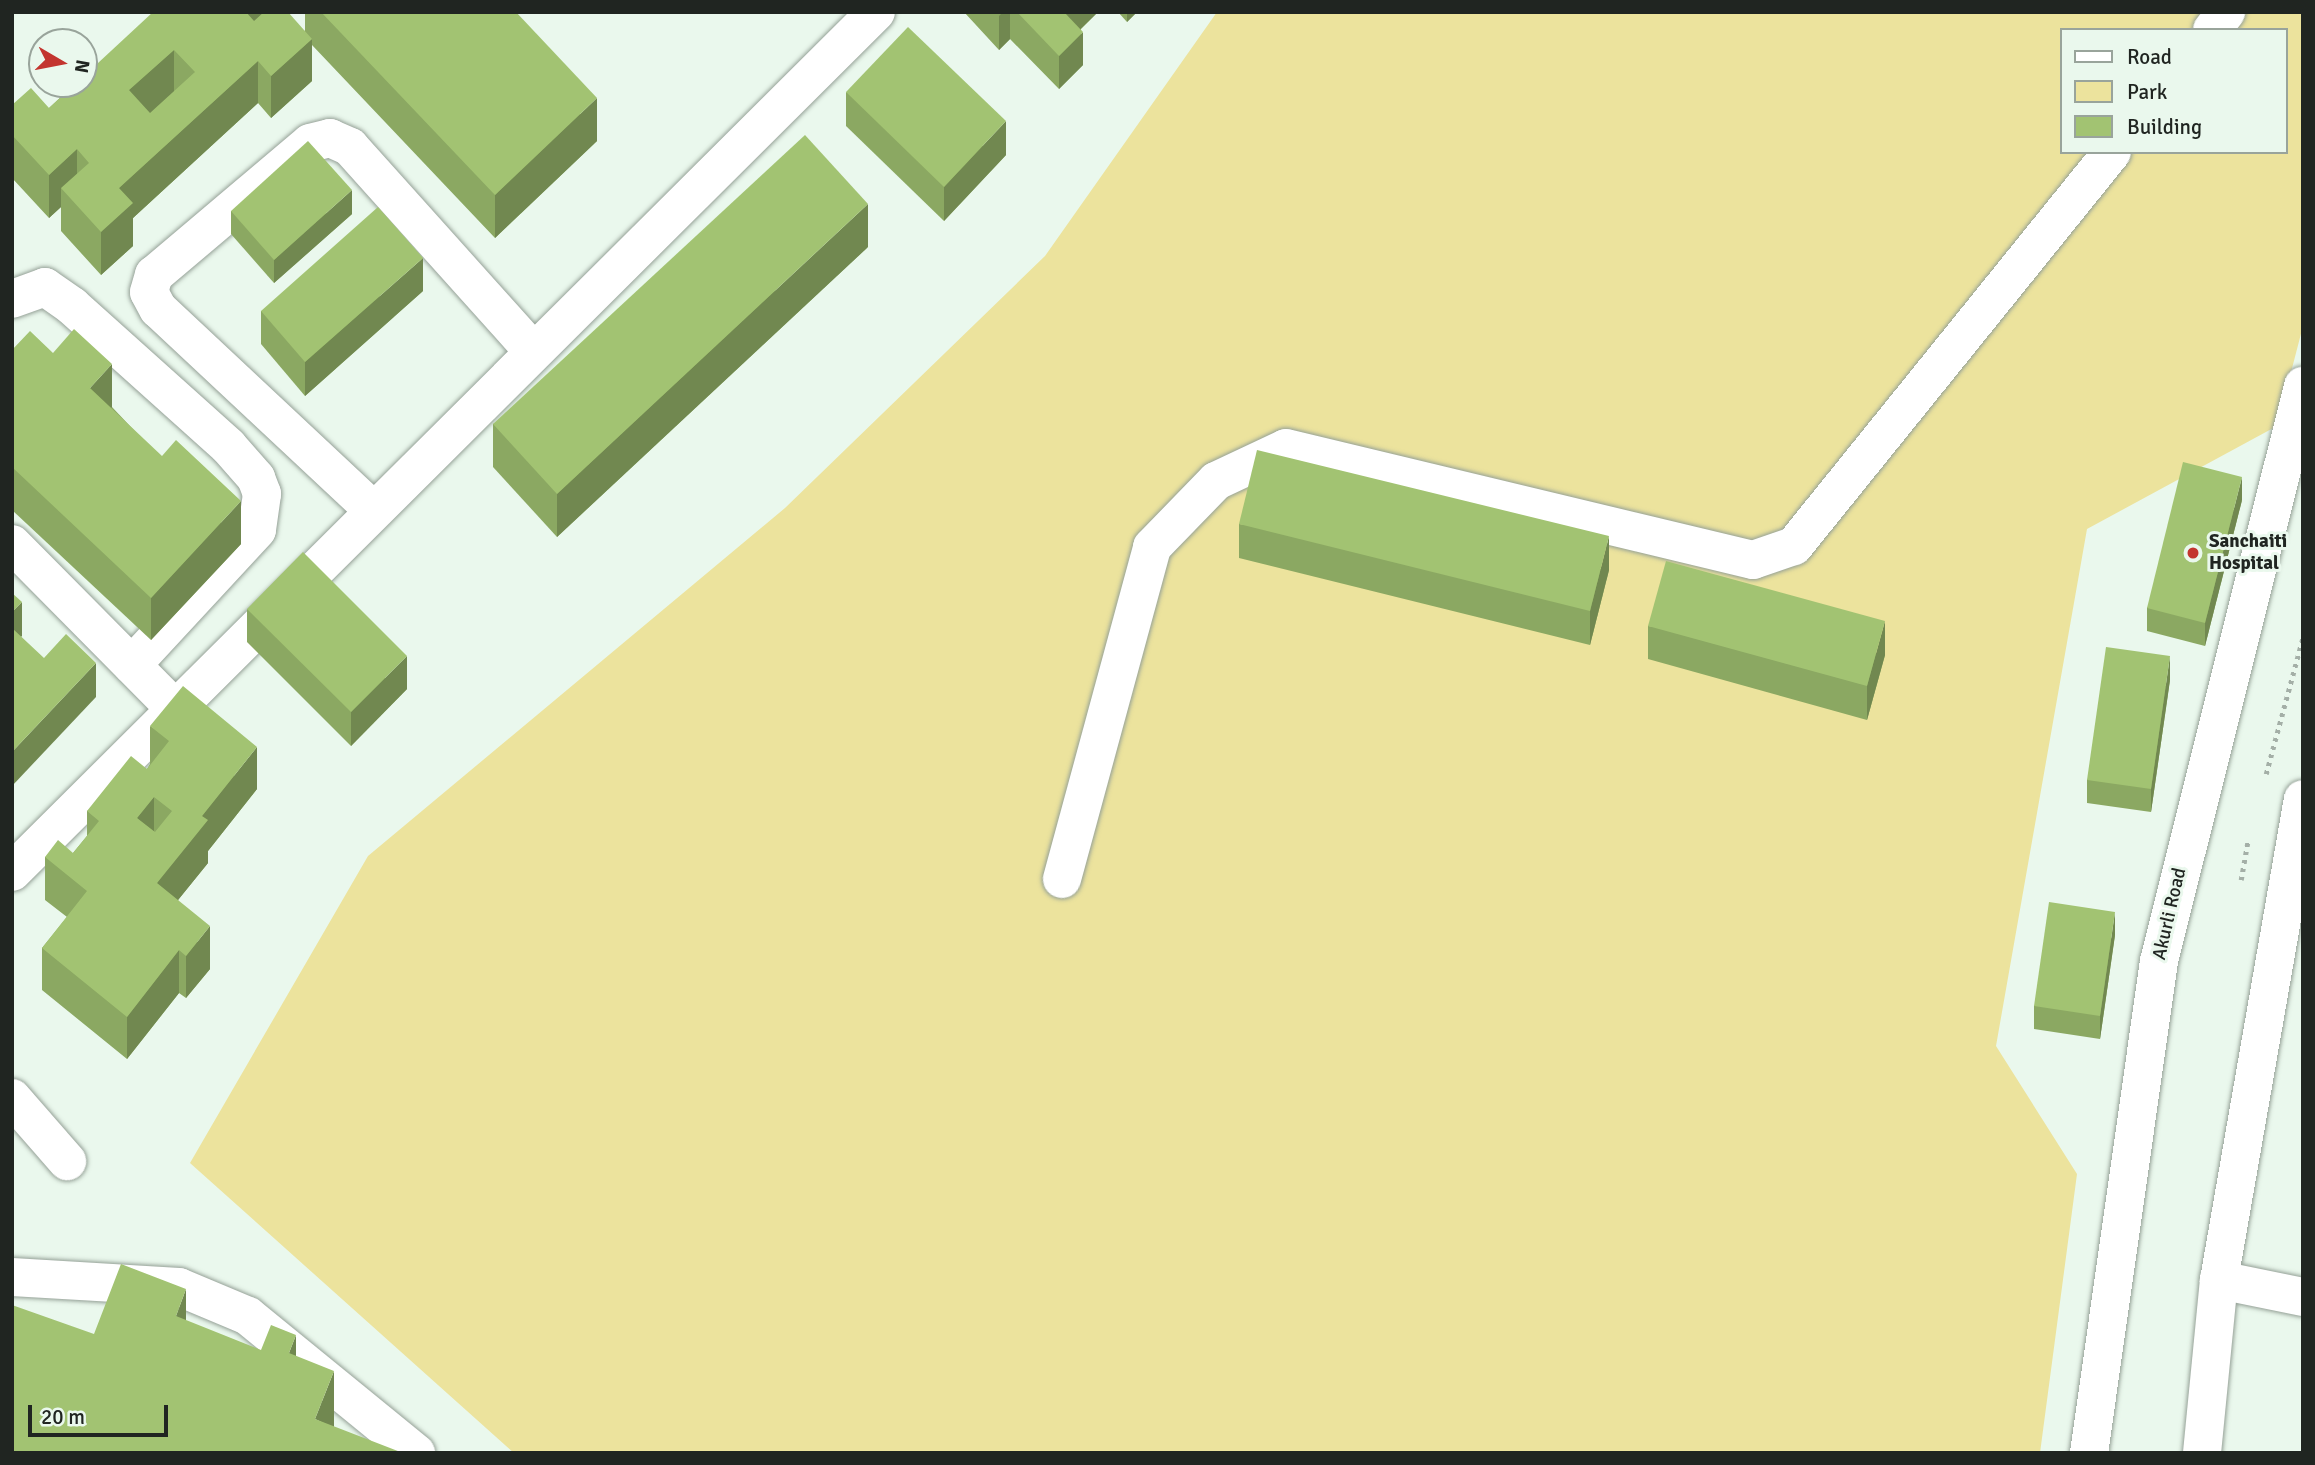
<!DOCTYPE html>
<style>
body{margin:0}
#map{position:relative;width:2315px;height:1465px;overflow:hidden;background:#eaf8ed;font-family:Signika,sans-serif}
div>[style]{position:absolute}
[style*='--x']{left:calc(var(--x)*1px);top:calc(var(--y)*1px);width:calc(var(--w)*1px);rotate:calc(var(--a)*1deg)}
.green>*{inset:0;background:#ece39d}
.path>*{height:4.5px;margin-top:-2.25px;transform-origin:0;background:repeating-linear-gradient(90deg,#a4afa7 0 3.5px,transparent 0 8.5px)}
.roads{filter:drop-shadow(0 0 2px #95a197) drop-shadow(0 0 2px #95a197)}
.minor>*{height:38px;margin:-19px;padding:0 19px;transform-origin:19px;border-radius:19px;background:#fff}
.wall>*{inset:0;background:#8ba862}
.shaded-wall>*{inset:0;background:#718850}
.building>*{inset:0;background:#a2c372}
.dots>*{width:19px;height:19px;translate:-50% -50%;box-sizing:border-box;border:4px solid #eaf8ed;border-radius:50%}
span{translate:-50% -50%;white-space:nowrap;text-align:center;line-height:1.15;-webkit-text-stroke:6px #eaf8ed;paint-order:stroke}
.poi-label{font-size:19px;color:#202521;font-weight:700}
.left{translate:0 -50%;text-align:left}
.street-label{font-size:19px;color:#202521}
.frame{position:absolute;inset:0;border:14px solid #202521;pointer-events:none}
.legend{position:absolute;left:2060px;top:28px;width:228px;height:126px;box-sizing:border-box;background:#eaf8ed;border:2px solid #99a49b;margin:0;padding:9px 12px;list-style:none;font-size:21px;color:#202521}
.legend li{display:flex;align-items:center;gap:14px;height:35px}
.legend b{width:35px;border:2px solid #99a49b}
.north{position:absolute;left:28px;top:28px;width:70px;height:70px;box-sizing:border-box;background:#eaf8ed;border:2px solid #99a49b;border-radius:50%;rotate:100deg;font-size:19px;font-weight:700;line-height:28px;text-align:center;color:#202521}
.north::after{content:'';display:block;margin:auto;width:24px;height:32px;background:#c3352f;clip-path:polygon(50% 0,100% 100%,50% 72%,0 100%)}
.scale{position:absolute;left:28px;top:1405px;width:140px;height:32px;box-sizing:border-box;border:4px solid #202521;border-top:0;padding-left:9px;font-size:21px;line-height:24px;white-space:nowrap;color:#202521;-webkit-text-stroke:5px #eaf8ed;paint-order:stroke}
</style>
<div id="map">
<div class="green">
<i style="clip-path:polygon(evenodd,1217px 12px,2303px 12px,2303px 326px,2277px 426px,2087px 529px,1996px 1046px,2077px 1174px,2040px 1453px,514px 1453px,190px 1163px,368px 856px,785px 508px,1045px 256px,1217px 12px,2061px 30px,2285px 30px,2285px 152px,2061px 152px,2061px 30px)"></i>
</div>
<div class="path">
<i style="--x:2266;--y:774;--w:142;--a:-74.9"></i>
<i style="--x:2241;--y:880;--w:41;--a:-80.1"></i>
</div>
<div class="roads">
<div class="minor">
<i style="--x:2212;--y:30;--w:23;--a:-52"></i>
<i style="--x:12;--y:299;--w:35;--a:-20"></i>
<i style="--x:45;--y:287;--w:33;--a:35"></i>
<i style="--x:72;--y:306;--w:210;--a:41.9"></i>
<i style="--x:228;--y:446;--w:43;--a:48.8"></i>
<i style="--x:256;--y:478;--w:17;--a:69"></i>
<i style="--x:262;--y:494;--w:36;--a:98"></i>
<i style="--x:257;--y:530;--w:184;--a:132.8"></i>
<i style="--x:373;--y:510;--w:294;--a:-136.9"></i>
<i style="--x:158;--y:309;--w:19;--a:-118"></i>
<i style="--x:149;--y:292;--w:18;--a:-74"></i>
<i style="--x:154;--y:275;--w:204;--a:-40.2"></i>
<i style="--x:310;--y:143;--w:21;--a:-14"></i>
<i style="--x:330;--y:138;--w:22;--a:24"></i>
<i style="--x:350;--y:147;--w:274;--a:48.1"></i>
<i style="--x:12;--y:544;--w:232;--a:45.3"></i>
<i style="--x:12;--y:872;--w:1219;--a:-44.87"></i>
<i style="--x:1062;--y:879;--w:344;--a:-74.8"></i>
<i style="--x:1152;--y:547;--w:92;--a:-45.9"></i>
<i style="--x:1216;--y:481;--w:77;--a:-25.2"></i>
<i style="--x:1286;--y:448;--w:480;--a:13.5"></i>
<i style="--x:1753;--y:560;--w:43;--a:-18.9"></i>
<i style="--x:1794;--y:546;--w:506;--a:-51.09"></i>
<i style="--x:12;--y:1098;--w:84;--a:48.9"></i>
<i style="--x:12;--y:1277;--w:167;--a:3.4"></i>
<i style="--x:179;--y:1287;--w:75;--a:22.8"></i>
<i style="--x:248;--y:1316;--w:217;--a:39.2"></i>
<i style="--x:2219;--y:1280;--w:86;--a:11.4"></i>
<i style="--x:2089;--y:1453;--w:497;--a:-81.9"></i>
<i style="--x:2159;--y:961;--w:593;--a:-75.94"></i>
<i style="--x:2202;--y:1453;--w:174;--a:-84.4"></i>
<i style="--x:2219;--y:1280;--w:488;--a:-80.1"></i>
</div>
</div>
<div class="wall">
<i style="clip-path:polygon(262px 12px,262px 14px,305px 31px,305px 12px,516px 12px,597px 141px,495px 238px,312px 45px,312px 81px,271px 118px,258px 103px,133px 218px,133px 246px,101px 275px,61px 231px,61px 207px,49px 218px,12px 178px,12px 105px,49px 108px,75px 84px)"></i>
<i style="clip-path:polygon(964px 12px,1098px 12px,1081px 29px,1083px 65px,1059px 89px,1010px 39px,999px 50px)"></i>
<i style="clip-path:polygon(1118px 12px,1137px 12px,1127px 22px)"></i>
<i style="clip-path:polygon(846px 92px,1006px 155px,944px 221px,846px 126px)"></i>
<i style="clip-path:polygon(231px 211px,352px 214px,274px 283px,231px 234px)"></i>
<i style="clip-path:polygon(868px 247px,557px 537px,493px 467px,493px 424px)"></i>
<i style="clip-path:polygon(423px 291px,305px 396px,261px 344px,261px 311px)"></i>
<i style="clip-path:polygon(12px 350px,112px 407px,241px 544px,151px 640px,12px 510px)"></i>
<i style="clip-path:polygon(2242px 500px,2205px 646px,2147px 631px,2147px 608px)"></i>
<i style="clip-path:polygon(1239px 524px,1609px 570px,1590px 645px,1239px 558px)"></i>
<i style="clip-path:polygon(247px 609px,407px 689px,351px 746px,247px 642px)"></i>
<i style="clip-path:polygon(1648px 626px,1885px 655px,1867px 720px,1648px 659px)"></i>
<i style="clip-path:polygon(2170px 680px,2151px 812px,2087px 803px,2087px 780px)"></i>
<i style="clip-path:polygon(150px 726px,257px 789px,208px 851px,208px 863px,178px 900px,210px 969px,186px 998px,179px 993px,127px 1059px,42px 990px,42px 948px,67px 917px,45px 900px,45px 857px,73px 853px,87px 836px,87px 811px,147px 769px,150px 764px)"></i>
<i style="clip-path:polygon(2115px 935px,2100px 1039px,2034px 1029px,2034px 1006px)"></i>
</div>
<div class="shaded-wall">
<i style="clip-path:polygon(239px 12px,262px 12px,262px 26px)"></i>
<i style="clip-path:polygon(1003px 12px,1010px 12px,1010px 39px,999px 50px,999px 16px)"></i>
<i style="clip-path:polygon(1064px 12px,1098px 12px,1064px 45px)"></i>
<i style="clip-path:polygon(1127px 12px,1137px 12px,1127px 22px)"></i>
<i style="clip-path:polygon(1083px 32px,1083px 65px,1059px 89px,1059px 56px)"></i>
<i style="clip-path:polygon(312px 39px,312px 81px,271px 118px,271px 76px)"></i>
<i style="clip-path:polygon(174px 50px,174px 92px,129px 133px,129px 90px)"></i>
<i style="clip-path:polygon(258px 61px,258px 103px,133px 218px,133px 246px,101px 275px,101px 232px,119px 188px)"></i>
<i style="clip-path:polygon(597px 98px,597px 141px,495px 238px,495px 195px)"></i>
<i style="clip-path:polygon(1006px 121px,1006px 155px,944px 221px,944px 187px)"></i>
<i style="clip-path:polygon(77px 149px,77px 192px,61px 188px,61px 207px,49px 218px,49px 175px)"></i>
<i style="clip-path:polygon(352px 190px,352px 214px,274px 283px,274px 260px)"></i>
<i style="clip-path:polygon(868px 204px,868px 247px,557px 537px,557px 494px)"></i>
<i style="clip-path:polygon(423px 258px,423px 291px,305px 396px,305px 362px)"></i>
<i style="clip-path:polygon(112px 364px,112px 407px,90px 430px,90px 388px)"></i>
<i style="clip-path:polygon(2242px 477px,2242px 500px,2205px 646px,2205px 623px)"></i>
<i style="clip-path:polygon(241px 501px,241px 544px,151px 640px,151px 598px)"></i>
<i style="clip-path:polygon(1609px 536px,1609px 570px,1590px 645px,1590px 611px)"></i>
<i style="clip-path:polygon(22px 602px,22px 636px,12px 646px,12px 612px)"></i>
<i style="clip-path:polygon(1885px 621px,1885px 655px,1867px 720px,1867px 686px)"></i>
<i style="clip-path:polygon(407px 656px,407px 689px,351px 746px,351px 712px)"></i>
<i style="clip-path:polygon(2170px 656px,2170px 680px,2151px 812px,2151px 789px)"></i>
<i style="clip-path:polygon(96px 663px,96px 697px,12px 786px,12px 752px)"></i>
<i style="clip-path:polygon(257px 747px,257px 789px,208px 851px,208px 863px,157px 926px,157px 883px,202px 816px)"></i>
<i style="clip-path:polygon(154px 797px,154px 839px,137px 818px)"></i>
<i style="clip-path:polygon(2115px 912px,2115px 935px,2100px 1039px,2100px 1016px)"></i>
<i style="clip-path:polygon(210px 926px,210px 969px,186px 998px,186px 956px)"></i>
<i style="clip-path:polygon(179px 950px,179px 993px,127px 1059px,127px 1017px)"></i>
<i style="clip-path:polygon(186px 1289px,186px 1346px,176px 1316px)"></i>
<i style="clip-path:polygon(296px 1335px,296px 1392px,289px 1353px)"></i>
<i style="clip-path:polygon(334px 1371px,334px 1428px,315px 1419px)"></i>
</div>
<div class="building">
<i style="clip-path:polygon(evenodd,153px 12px,246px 12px,254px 21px,264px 12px,288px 12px,312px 39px,271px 76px,258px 61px,119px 188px,133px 203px,101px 232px,61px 188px,89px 163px,77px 149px,49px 175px,12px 135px,12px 105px,31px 88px,49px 108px,75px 84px,84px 84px,84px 76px,153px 12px,174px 50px,195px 72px,150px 113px,129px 90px,174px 50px)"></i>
<i style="clip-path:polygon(321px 12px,516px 12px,597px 98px,495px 195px)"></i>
<i style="clip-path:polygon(1017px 12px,1064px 12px,1083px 32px,1059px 56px)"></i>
<i style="clip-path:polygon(908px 27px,1006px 121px,944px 187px,846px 92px)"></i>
<i style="clip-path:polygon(805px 135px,868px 204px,557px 494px,493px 424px)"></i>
<i style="clip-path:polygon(308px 141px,352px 190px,274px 260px,231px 211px)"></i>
<i style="clip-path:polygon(378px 207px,423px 258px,305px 362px,261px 311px)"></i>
<i style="clip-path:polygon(74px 329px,112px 364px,90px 388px,162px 456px,176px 440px,241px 501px,151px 598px,12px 467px,12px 350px,30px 331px,53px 353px)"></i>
<i style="clip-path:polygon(1257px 450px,1609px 536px,1590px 611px,1239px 524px)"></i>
<i style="clip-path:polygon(2183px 462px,2242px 477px,2205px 623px,2147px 608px)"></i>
<i style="clip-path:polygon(303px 552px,407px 656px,351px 712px,247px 609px)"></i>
<i style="clip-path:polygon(1666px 561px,1885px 621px,1867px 686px,1648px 626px)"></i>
<i style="clip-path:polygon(12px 593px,22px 602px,12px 612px)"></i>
<i style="clip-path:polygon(12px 628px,44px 658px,66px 634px,96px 663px,12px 752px)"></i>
<i style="clip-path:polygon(2106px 647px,2170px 656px,2151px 789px,2087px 780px)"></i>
<i style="clip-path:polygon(evenodd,183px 686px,257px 747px,202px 816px,208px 820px,157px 883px,210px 926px,186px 956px,179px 950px,127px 1017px,42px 948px,87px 891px,45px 857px,58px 840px,73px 853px,99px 821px,87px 811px,131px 756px,147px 769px,169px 741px,150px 726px,183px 686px,154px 797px,172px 811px,155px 832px,137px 818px,154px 797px)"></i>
<i style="clip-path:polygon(2049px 902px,2115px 912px,2100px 1016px,2034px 1006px)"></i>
<i style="clip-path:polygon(121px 1264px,186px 1289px,176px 1316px,261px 1350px,271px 1325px,296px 1335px,289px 1353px,334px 1371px,315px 1419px,403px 1453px,12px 1453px,12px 1305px,94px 1334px)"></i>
</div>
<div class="dots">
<i style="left:2193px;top:553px;background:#c3352f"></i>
</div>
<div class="poi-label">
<span class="left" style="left:2209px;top:553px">Sanchaiti<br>Hospital</span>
</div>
<div class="street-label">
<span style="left:2170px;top:914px;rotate:-77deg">Akurli Road</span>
</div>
<div class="frame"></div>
<ul class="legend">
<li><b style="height:9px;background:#fff"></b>Road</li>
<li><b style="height:19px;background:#ece39d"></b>Park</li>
<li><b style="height:19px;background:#a2c372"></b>Building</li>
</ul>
<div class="north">N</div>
<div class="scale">20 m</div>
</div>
